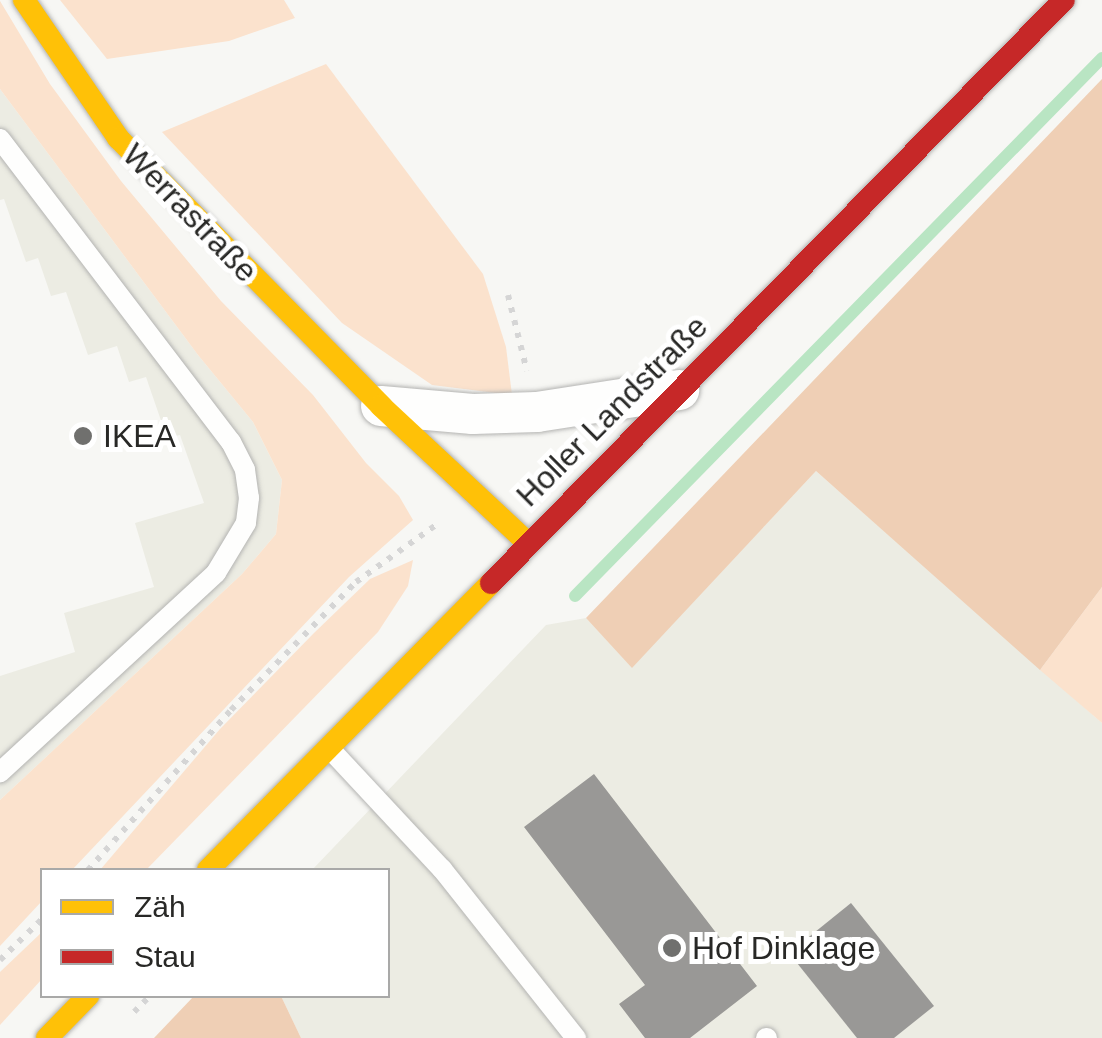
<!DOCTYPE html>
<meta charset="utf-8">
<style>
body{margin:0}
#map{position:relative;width:1102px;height:1038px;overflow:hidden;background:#f7f7f4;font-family:Arial,sans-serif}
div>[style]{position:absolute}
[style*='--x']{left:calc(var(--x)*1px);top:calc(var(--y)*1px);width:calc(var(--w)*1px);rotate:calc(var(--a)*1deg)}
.built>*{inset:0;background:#ecece3}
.green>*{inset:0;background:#fbe2cd}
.forest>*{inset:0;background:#efcfb5}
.stream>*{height:12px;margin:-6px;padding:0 6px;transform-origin:6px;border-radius:6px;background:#b9e5c3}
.building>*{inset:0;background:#999896}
.path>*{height:6px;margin-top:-3px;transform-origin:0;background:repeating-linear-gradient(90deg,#d5d5d5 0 5px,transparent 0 13px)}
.roads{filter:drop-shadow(0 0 2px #b4b4b2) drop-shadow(0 0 2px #b4b4b2)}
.lane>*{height:20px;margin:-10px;padding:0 10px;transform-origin:10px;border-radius:10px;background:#fefefd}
.street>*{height:40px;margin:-20px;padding:0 20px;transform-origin:20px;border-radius:20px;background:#fefefd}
.slow>*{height:22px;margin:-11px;padding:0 11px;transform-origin:11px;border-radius:11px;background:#ffc107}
.jam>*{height:22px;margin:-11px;padding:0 11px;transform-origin:11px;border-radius:11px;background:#c62828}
.dots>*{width:28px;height:28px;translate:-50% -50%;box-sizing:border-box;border:5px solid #fff;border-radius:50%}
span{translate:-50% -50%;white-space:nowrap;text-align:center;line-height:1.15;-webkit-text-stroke:10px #fff;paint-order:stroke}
.street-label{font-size:32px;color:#282826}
.poi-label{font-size:32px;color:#282826}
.left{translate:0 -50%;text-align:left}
.legend{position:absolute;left:40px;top:868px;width:350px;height:130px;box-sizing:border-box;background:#fff;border:2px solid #a9a9a8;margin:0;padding:12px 18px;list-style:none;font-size:30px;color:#282826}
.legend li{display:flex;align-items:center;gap:20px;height:50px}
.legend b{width:50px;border:2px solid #a9a9a8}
</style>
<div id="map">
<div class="built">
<i style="clip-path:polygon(0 89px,198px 355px,253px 422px,282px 480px,276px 534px,242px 574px,0 800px,0 676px,75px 652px,64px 613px,154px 587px,135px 523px,204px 503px,180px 435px,167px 438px,146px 377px,129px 382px,117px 346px,88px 355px,66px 292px,51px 296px,38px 258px,26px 262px,4px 199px,0 200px)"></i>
<i style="clip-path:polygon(816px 471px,1102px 723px,1102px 1038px,301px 1038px,281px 996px,388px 996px,388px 870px,312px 870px,546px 625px,586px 618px,632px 667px)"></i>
</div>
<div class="green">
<i style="clip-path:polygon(60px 0,284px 0,295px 18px,229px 41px,107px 59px)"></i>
<i style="clip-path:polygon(0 1px,50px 84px,121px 181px,221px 301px,313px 395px,366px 463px,399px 496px,413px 520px,349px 577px,72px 870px,42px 870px,42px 901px,0 946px,0 800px,242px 574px,276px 534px,282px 480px,253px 422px,198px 355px,0 89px)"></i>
<i style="clip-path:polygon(326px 64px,483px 274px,506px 347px,512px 395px,432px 385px,342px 323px,162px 132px)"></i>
<i style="clip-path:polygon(413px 560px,408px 586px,378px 632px,146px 870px,100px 870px,220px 729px,314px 633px,370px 579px)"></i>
<i style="clip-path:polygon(1102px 587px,1102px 723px,1040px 670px)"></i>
<i style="clip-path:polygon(42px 932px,42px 979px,0 1025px,0 972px)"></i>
</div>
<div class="forest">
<i style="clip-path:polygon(1102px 79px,1102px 587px,1040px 670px,816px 471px,632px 668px,586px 618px)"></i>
<i style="clip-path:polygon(194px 996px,281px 996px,301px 1038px,154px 1038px)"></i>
</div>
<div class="stream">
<i style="--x:575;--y:596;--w:753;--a:-45.59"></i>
</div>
<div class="building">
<i style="clip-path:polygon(594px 774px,757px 986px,690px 1038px,645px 1038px,619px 1004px,645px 985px,524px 827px)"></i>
<i style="clip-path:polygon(851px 903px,934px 1006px,894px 1038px,857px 1038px,789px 953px)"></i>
</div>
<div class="path">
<i style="--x:508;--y:295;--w:78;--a:76"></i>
<i style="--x:88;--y:870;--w:215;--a:-48.2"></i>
<i style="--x:231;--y:710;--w:179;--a:-45.7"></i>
<i style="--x:356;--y:582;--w:98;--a:-35.5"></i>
<i style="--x:0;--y:960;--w:59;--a:-44.3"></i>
<i style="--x:134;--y:1012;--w:23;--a:-45"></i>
</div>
<div class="roads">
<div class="lane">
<i style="--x:0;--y:139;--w:381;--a:52.7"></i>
<i style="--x:231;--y:442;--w:31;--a:63"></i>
<i style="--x:245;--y:470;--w:28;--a:82"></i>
<i style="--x:249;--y:498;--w:25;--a:97"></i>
<i style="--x:246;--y:523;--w:58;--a:121"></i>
<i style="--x:216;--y:573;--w:294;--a:137.3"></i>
<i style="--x:329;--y:748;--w:166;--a:47"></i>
<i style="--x:442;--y:869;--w:216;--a:51.6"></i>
<i style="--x:766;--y:1038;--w:1;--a:0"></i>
</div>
<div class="street">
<i style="--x:381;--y:406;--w:92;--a:5"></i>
<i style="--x:473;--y:414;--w:64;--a:-1.8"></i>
<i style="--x:537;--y:412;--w:144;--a:-8.8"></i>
</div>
<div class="slow">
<i style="--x:24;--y:0;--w:167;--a:55.7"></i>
<i style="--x:118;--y:138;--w:375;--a:45.5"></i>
<i style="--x:381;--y:406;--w:201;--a:43"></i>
<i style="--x:208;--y:870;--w:403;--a:-45.4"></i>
<i style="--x:47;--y:1038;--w:59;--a:-45.7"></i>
</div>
<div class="jam">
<i style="--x:491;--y:583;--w:817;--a:-45.5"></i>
</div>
</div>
<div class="dots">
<i style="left:83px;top:436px;background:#70706e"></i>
<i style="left:672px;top:948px;background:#70706e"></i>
</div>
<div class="street-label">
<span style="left:190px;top:213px;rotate:46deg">Werrastraße</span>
<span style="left:612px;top:411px;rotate:-45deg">Holler Landstraße</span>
</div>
<div class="poi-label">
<span class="left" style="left:103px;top:436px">IKEA</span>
<span class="left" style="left:692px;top:948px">Hof Dinklage</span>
</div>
<ul class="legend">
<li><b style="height:12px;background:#ffc107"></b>Zäh</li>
<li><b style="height:12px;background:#c62828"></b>Stau</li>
</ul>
</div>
